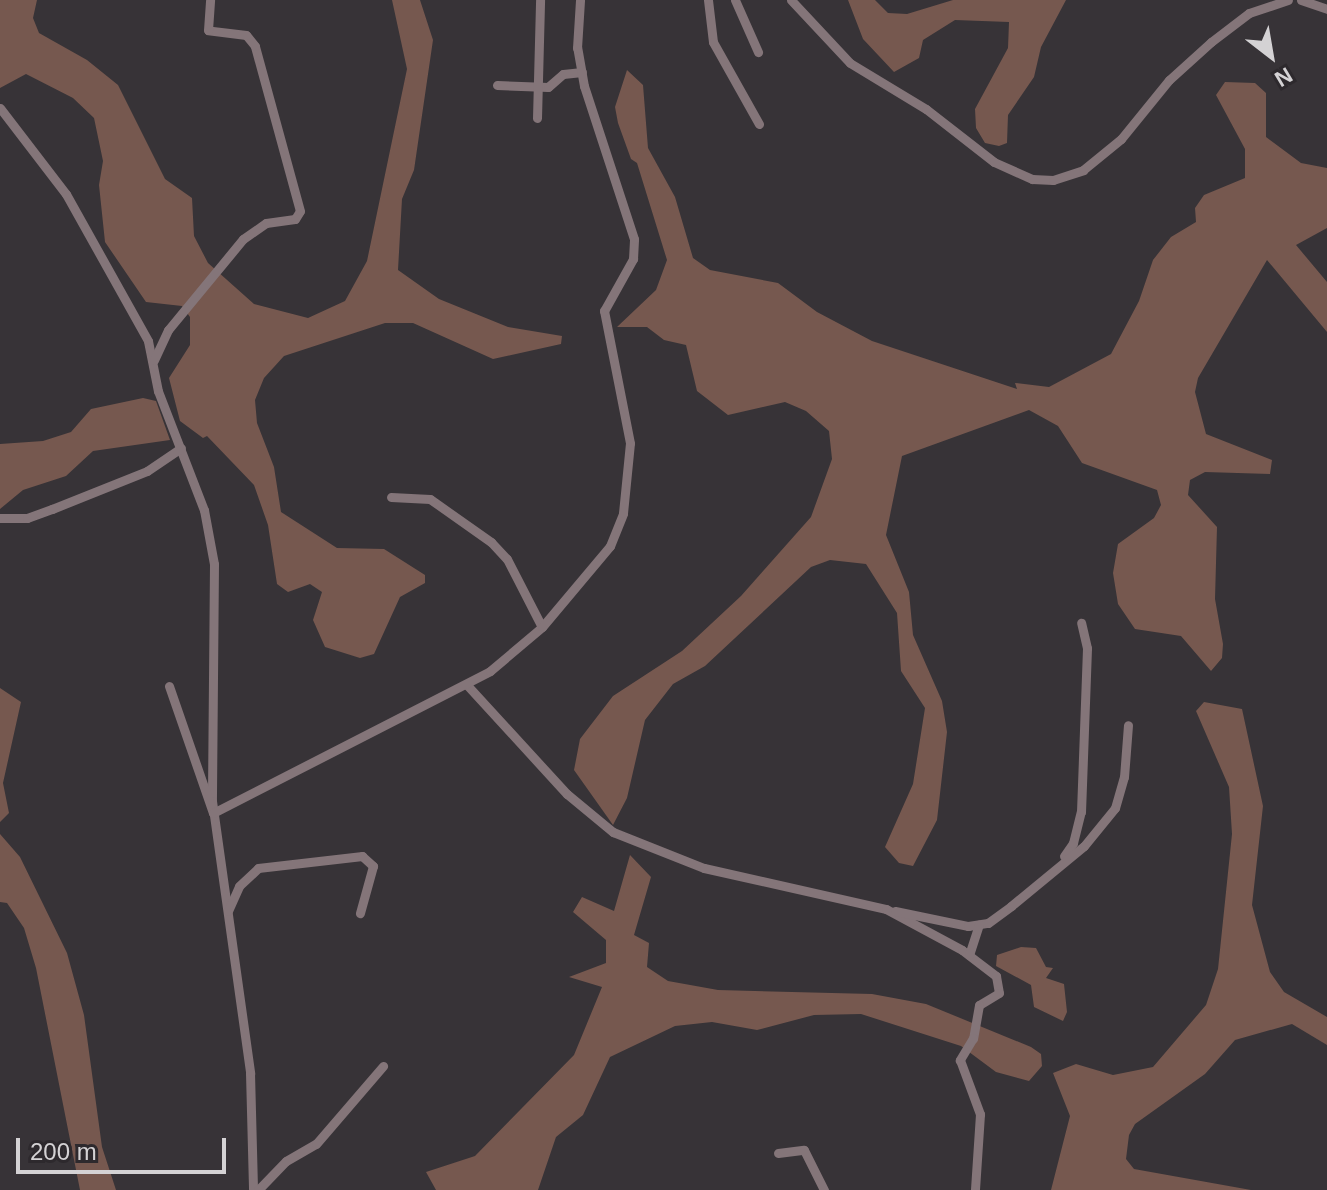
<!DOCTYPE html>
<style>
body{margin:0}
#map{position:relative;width:1327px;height:1190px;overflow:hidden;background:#373337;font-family:Helvetica,sans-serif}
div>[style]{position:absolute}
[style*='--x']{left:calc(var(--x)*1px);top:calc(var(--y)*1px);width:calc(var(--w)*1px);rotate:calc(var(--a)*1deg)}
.forest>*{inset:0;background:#76584f}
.minor>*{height:9px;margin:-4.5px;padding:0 4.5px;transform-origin:4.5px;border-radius:4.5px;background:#847579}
span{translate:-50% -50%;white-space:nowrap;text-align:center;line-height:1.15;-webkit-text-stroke:6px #2d292d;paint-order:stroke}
.north{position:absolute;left:1231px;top:16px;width:80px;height:80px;-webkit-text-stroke:6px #2d292d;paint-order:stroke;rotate:149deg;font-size:22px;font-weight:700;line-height:32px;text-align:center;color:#d4d2d4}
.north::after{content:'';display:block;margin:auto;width:28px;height:36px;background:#d4d2d4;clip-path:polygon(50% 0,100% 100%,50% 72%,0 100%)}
.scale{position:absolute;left:16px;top:1138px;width:210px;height:36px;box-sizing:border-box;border:4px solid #d4d2d4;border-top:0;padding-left:10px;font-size:24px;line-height:28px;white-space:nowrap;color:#d4d2d4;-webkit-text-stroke:6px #2d292d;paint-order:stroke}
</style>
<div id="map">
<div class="forest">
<i style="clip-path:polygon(0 0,37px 0,33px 18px,39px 33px,87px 60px,118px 85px,165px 179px,192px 198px,194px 236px,208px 263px,254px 304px,308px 318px,345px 301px,367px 261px,407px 69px,392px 0,420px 0,433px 40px,414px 170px,402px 199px,398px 270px,439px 299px,508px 327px,562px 336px,561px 344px,493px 359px,413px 323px,385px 323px,284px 356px,264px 378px,255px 400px,257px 423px,274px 467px,281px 512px,337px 548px,384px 549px,425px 575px,425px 583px,400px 597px,374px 654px,360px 658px,325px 647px,313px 620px,322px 592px,310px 584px,288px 592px,277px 584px,268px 525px,254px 485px,207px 436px,203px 438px,180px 421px,169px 378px,190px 345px,190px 317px,182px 306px,146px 302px,105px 242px,99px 185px,103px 161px,94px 118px,73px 98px,26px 74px,0 88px)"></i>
<i style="clip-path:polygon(848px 0,875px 0,888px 13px,907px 14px,953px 0,1066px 0,1041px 47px,1034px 77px,1008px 115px,1007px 143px,999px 146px,985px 143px,976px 128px,975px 109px,1008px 48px,1009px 22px,955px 20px,923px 40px,919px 58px,894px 72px,863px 39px)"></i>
<i style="clip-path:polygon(627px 70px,643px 85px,648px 148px,675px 197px,693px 258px,710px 270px,778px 283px,817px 312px,872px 341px,1017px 389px,1015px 383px,1049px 387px,1111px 354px,1139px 301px,1153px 260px,1171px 237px,1196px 222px,1195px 208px,1204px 195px,1245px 178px,1245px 149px,1216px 95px,1225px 82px,1255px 83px,1266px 93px,1266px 137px,1301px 163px,1327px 168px,1327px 228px,1296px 245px,1327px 282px,1327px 332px,1267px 260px,1198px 378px,1195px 392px,1206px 434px,1272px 460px,1270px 474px,1205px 472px,1190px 480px,1188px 495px,1217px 527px,1215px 599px,1223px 644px,1222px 658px,1211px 671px,1181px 636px,1135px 629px,1118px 604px,1113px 573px,1118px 544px,1154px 518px,1161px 505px,1157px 490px,1082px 463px,1058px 426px,1029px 410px,902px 456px,886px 535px,909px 592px,913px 635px,942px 701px,947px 732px,937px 820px,913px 866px,899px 863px,885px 847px,913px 784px,925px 708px,901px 671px,897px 613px,866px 564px,830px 560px,811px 567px,705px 666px,673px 684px,645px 720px,627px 798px,613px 825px,574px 770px,580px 739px,613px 696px,682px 651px,741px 596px,811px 517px,832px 459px,829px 431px,806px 411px,785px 402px,728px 415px,697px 391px,686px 345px,664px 340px,647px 327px,617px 327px,656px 290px,667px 260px,637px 163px,631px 159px,618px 123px,615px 107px)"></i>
<i style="clip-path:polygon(143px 398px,156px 401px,170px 440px,93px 451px,66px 476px,23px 490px,0 509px,0 444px,43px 441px,71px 432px,91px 409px)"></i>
<i style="clip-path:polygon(0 688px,21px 702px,3px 783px,9px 813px,0 822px)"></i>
<i style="clip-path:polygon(1204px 702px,1242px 709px,1263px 806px,1252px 905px,1270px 972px,1284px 992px,1327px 1017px,1327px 1045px,1292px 1024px,1235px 1040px,1205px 1074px,1135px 1124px,1129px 1135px,1126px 1159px,1134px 1169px,1251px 1190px,1051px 1190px,1070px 1116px,1053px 1073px,1076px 1064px,1113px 1075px,1153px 1067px,1206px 1005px,1218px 969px,1232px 834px,1229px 787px,1196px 711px)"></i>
<i style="clip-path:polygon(0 834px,20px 857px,67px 953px,84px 1015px,102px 1147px,116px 1190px,80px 1190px,36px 968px,24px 928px,7px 903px,0 902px)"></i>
<i style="clip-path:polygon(630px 855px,651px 877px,634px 935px,649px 943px,647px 967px,668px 981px,718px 990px,872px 994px,926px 1004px,1031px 1047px,1041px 1054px,1042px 1066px,1029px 1081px,996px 1072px,961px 1046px,861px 1014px,814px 1015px,757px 1030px,712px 1022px,675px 1026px,610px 1057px,583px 1115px,556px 1137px,538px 1190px,436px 1190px,426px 1172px,475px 1156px,574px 1055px,602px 987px,569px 977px,606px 963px,606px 940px,573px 912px,582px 897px,614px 911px)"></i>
<i style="clip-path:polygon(1021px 947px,1036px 948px,1046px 967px,1053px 968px,1046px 978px,1064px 984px,1067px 1012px,1063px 1021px,1034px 1007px,1031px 985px,996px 966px,997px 955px)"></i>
</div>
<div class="minor">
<i style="--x:708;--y:0;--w:42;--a:83.2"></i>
<i style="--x:713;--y:42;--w:94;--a:60.7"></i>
<i style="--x:735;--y:0;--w:57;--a:66.1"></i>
<i style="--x:791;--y:0;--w:86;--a:46.9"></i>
<i style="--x:850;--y:63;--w:89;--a:31.2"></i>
<i style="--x:926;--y:109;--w:86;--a:37.9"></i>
<i style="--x:994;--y:162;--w:42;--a:24.1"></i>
<i style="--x:1032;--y:179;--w:21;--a:3"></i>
<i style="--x:1053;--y:180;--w:32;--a:-18"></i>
<i style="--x:1083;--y:170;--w:49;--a:-39.2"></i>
<i style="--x:1121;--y:139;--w:76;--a:-50.9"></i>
<i style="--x:1169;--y:80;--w:57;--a:-42.1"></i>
<i style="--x:1211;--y:42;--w:48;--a:-37.3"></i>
<i style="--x:1249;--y:13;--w:41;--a:-18.4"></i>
<i style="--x:1301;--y:0;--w:28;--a:19"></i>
<i style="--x:497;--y:85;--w:51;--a:2.2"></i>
<i style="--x:548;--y:87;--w:20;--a:-41"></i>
<i style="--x:563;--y:74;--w:19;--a:-6"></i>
<i style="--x:0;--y:108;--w:108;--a:52.5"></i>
<i style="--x:66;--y:194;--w:168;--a:60.8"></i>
<i style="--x:148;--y:341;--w:51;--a:78.7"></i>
<i style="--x:158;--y:391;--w:128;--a:68.9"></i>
<i style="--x:204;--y:510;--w:55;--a:79.5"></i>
<i style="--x:214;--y:564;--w:237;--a:90.5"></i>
<i style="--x:212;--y:801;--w:275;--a:82"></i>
<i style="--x:250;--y:1073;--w:117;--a:88.5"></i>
<i style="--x:537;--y:118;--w:118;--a:-88.5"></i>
<i style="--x:154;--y:360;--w:33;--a:-65"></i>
<i style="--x:168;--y:330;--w:118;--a:-50.5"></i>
<i style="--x:243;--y:239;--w:28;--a:-35"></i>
<i style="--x:266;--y:223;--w:29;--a:-8"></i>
<i style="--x:295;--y:219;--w:9;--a:-58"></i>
<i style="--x:300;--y:211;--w:171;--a:-105.3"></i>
<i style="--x:255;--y:46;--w:14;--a:-129"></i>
<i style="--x:246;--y:35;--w:38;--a:-173"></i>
<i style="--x:208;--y:30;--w:30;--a:-86"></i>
<i style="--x:391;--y:497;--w:39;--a:3"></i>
<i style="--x:430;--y:499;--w:75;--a:35.2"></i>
<i style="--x:491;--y:542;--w:23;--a:47"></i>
<i style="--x:507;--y:559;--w:76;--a:62.8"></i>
<i style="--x:0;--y:518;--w:27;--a:0"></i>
<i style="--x:27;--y:518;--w:27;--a:-20"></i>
<i style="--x:52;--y:509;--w:102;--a:-21.8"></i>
<i style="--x:147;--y:471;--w:41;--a:-34.1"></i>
<i style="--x:467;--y:685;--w:148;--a:47.5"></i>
<i style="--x:567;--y:794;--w:60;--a:39.6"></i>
<i style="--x:613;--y:832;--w:98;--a:21.6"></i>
<i style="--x:704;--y:868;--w:187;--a:12.7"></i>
<i style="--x:886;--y:909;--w:86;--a:28.3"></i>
<i style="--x:962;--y:950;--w:43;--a:37.4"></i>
<i style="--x:996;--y:976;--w:17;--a:80"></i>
<i style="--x:999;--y:993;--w:23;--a:149"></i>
<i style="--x:979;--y:1005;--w:34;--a:100"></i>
<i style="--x:973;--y:1038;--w:26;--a:121"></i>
<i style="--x:960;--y:1060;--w:58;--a:69.7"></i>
<i style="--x:980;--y:1114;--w:76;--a:93.8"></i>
<i style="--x:169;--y:686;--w:134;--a:70.9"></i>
<i style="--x:213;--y:813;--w:311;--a:-27.1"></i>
<i style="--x:490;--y:671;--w:68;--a:-40.2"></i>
<i style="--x:542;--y:627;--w:106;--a:-50"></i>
<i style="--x:610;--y:546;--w:35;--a:-68"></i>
<i style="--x:623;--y:513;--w:70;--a:-84.3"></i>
<i style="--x:630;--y:443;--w:135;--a:-101.1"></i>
<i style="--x:604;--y:311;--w:60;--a:-60.9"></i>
<i style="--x:633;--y:259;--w:20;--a:-87"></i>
<i style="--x:634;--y:239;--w:161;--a:-108.1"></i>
<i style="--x:584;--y:86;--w:39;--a:-100"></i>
<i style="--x:577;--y:48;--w:48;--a:-86.4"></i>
<i style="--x:1064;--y:856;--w:16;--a:-55"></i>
<i style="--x:1073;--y:843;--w:32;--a:-76"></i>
<i style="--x:1081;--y:812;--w:164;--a:-87.9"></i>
<i style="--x:1087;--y:648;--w:26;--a:-103"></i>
<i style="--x:228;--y:911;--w:27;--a:-66"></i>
<i style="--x:239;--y:886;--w:26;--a:-43"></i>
<i style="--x:258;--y:868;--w:105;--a:-6.6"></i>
<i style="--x:362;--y:856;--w:15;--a:42"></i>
<i style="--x:373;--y:866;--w:49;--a:105.5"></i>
<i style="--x:895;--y:911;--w:75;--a:11.6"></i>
<i style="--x:968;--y:926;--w:20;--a:-9"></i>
<i style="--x:988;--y:923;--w:29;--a:-36"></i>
<i style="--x:1011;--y:906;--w:94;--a:-39.4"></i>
<i style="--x:1084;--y:846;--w:49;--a:-50.8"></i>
<i style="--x:1115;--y:808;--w:32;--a:-74"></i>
<i style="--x:1124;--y:777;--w:52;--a:-85.6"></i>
<i style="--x:969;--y:955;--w:32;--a:-72"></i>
<i style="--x:778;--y:1153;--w:26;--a:-7"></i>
<i style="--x:804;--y:1150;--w:45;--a:63.4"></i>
<i style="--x:258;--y:1190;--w:40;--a:-46"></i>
<i style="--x:286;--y:1161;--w:34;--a:-30"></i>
<i style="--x:316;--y:1144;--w:103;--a:-49.3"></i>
</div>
<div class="north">N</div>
<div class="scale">200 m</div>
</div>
